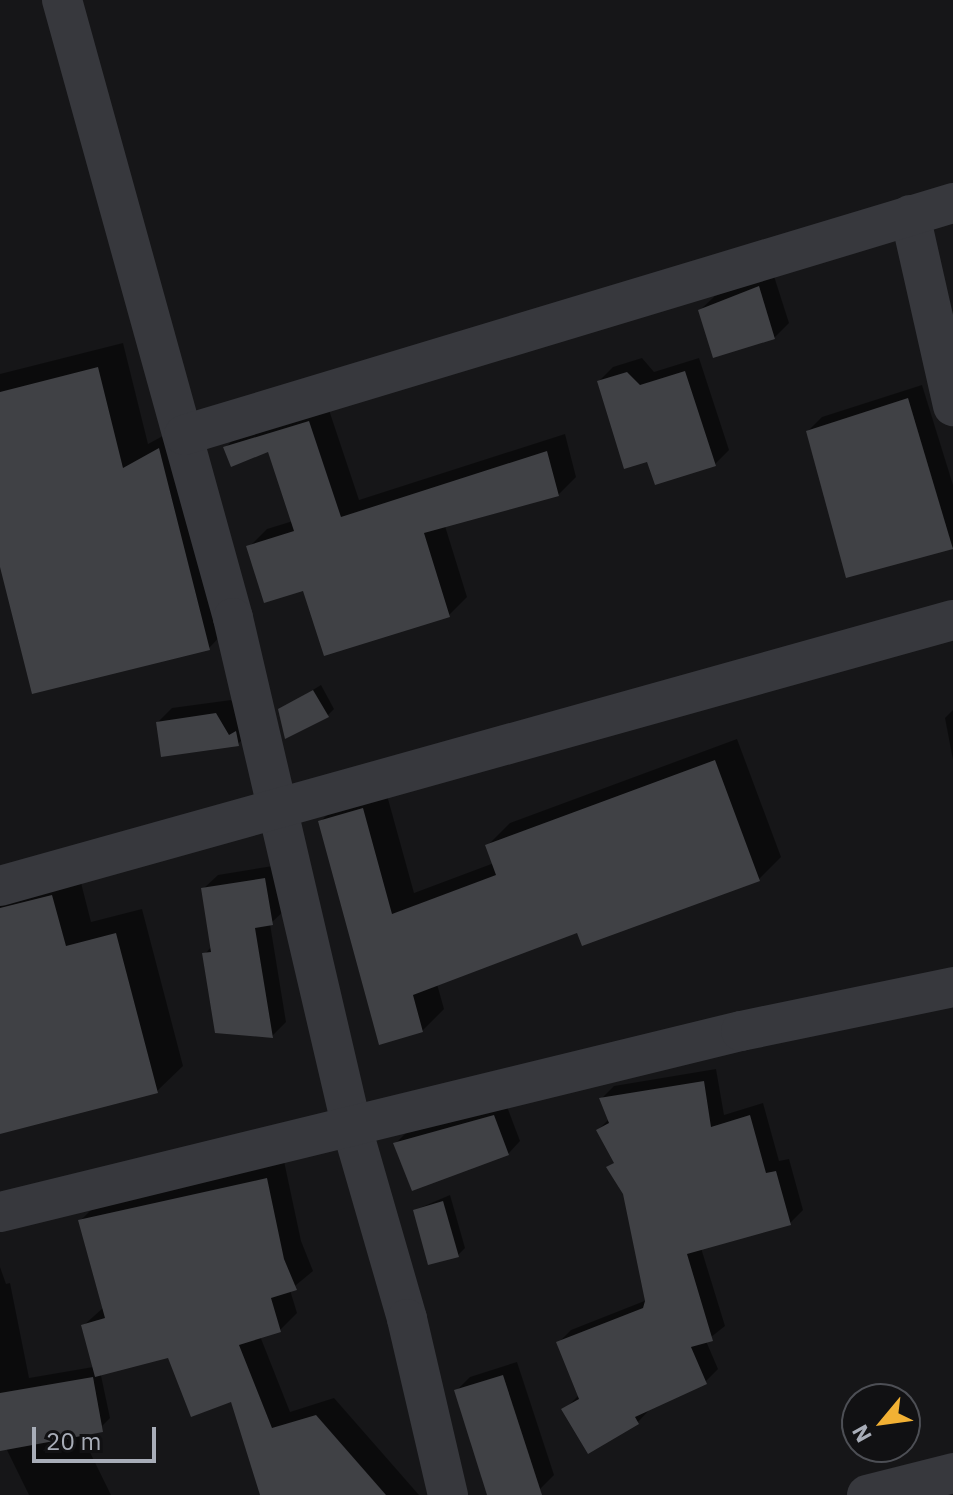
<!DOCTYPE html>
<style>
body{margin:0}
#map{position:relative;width:953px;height:1495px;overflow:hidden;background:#161618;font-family:"IBM Plex Sans",sans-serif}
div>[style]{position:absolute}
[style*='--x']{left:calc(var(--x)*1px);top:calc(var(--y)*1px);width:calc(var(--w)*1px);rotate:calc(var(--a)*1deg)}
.shadow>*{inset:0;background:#0007}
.building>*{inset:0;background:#404145}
.minor>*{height:40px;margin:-20px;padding:0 20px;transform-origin:20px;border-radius:20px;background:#37383d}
span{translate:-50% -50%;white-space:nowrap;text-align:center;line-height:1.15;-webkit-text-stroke:6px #111113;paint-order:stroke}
.north{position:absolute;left:841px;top:1383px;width:80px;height:80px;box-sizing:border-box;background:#111113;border:2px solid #4d4f55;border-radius:50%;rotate:241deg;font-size:22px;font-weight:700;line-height:32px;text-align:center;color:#a8adb8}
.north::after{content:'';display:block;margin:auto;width:28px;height:36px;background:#f2b134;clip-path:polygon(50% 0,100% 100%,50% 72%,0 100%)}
.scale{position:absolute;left:32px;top:1427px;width:124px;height:36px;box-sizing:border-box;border:4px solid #a8adb8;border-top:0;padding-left:10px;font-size:24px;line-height:28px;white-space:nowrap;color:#a8adb8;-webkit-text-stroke:6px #111113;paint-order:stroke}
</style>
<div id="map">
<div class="shadow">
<i style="clip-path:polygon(773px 273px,789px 323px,774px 338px,700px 310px,715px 296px)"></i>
<i style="clip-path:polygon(123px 343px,148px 444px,185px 424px,234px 622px,209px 648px,0 559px,0 374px)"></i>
<i style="clip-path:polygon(642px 358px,654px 372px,699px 358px,729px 450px,715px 464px,599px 381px,613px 367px)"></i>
<i style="clip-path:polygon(922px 385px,953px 485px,953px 547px,847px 575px,808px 431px,822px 417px)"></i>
<i style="clip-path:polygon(327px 404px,359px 500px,565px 434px,576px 477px,558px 495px,445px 526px,467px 597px,449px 615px,305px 588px,249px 547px,267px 529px,293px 521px,269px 449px,225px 448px,243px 430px)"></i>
<i style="clip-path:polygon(321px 685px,334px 709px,327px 716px,280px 710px)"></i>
<i style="clip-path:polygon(231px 700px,252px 730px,238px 744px,158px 722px,172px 708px)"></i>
<i style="clip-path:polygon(953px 710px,953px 760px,945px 718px)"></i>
<i style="clip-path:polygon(737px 739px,781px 857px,759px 879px,584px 943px,579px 930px,437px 984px,444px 1009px,422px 1031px,320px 822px,342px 800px,385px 788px,414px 893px,494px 863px,488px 845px,510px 823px)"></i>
<i style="clip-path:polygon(279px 865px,286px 909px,270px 924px,286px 1022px,272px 1036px,205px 954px,212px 946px,203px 889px,218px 875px)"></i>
<i style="clip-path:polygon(0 869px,78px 871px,91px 922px,142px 909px,183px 1066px,157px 1091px,0 1132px)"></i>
<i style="clip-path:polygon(716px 1069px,724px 1115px,763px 1103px,779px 1161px,789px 1159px,803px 1210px,790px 1223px,701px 1248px,725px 1326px,706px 1341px,718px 1369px,705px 1382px,650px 1409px,638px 1422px,564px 1410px,579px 1395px,558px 1343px,571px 1330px,647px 1300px,624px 1193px,609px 1168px,616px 1161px,598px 1130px,609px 1119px,601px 1099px,614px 1086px)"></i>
<i style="clip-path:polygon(506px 1104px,520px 1141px,508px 1154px,395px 1144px,407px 1132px)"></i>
<i style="clip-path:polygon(284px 1161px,301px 1241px,313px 1271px,290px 1290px,297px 1313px,280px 1330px,260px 1336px,290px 1412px,334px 1398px,419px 1495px,262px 1495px,232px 1399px,169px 1355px,84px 1325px,104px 1307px,80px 1221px,98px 1203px)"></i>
<i style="clip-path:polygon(450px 1195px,465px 1248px,458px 1255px,415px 1210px)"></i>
<i style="clip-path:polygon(0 1267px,6px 1284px,10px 1283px,29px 1378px,99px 1366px,110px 1418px,97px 1431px,81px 1434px,111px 1495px,29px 1495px,6px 1448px,0 1449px)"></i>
<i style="clip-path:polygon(517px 1362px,554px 1475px,539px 1490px,523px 1495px,490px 1495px,456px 1391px,470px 1377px)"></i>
</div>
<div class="building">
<i style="clip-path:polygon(759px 286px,775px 339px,713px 358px,698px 310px)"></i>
<i style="clip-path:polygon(98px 367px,123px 468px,159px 448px,210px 650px,32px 694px,0 567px,0 392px)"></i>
<i style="clip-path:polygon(685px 371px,716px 466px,655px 485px,647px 462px,624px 469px,597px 381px,627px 372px,640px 385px)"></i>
<i style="clip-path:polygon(908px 398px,953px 549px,846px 578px,806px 431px)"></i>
<i style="clip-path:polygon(309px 421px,341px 517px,547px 451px,559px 496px,424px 533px,450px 617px,324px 656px,303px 591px,264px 603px,246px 546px,294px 531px,268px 452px,231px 467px,223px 447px)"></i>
<i style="clip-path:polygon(313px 690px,329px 717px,285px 739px,278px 709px)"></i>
<i style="clip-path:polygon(216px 713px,229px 735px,236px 731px,239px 746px,161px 757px,156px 722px)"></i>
<i style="clip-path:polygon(715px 760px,760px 881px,582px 946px,577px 933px,413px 995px,423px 1032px,379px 1045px,318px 821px,363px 808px,392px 914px,496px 875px,485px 845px)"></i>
<i style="clip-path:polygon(265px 878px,273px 925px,255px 928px,273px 1038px,215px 1033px,202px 953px,211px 952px,201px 888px)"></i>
<i style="clip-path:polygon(52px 895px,66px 946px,116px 933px,158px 1093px,0 1134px,0 908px)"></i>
<i style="clip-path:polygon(704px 1081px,711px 1127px,750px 1115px,766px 1173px,776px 1171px,791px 1225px,687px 1254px,713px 1341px,691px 1347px,707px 1384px,635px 1417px,639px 1424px,588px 1454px,561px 1409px,579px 1399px,556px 1342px,643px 1308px,645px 1301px,623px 1194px,606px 1167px,614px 1163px,596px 1130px,609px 1123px,599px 1098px)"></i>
<i style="clip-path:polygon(494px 1115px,509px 1155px,412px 1191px,393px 1143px)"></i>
<i style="clip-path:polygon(267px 1178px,284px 1259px,297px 1290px,271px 1298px,281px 1332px,239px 1345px,272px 1428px,316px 1415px,386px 1495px,260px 1495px,231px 1402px,191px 1417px,168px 1358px,95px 1377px,81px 1325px,105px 1318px,78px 1220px)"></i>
<i style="clip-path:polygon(443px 1201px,459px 1257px,428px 1265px,413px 1210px)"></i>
<i style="clip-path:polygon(503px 1375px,542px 1495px,487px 1495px,454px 1390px)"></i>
<i style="clip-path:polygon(93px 1377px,103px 1432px,0 1451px,0 1393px)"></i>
</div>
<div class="minor">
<i style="--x:62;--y:0;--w:641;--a:74.53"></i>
<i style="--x:233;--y:618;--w:524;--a:76.87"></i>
<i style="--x:352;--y:1128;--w:199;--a:73.9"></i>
<i style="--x:407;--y:1319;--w:181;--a:76.9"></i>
<i style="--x:910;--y:215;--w:196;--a:77.3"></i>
<i style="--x:184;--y:435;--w:803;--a:-16.79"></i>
<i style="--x:0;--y:886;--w:989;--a:-15.6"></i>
<i style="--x:0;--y:1212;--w:763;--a:-13.73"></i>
<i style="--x:741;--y:1031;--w:217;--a:-11.7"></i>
<i style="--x:867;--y:1495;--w:89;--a:-14.3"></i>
</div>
<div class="north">N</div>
<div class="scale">20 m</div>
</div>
